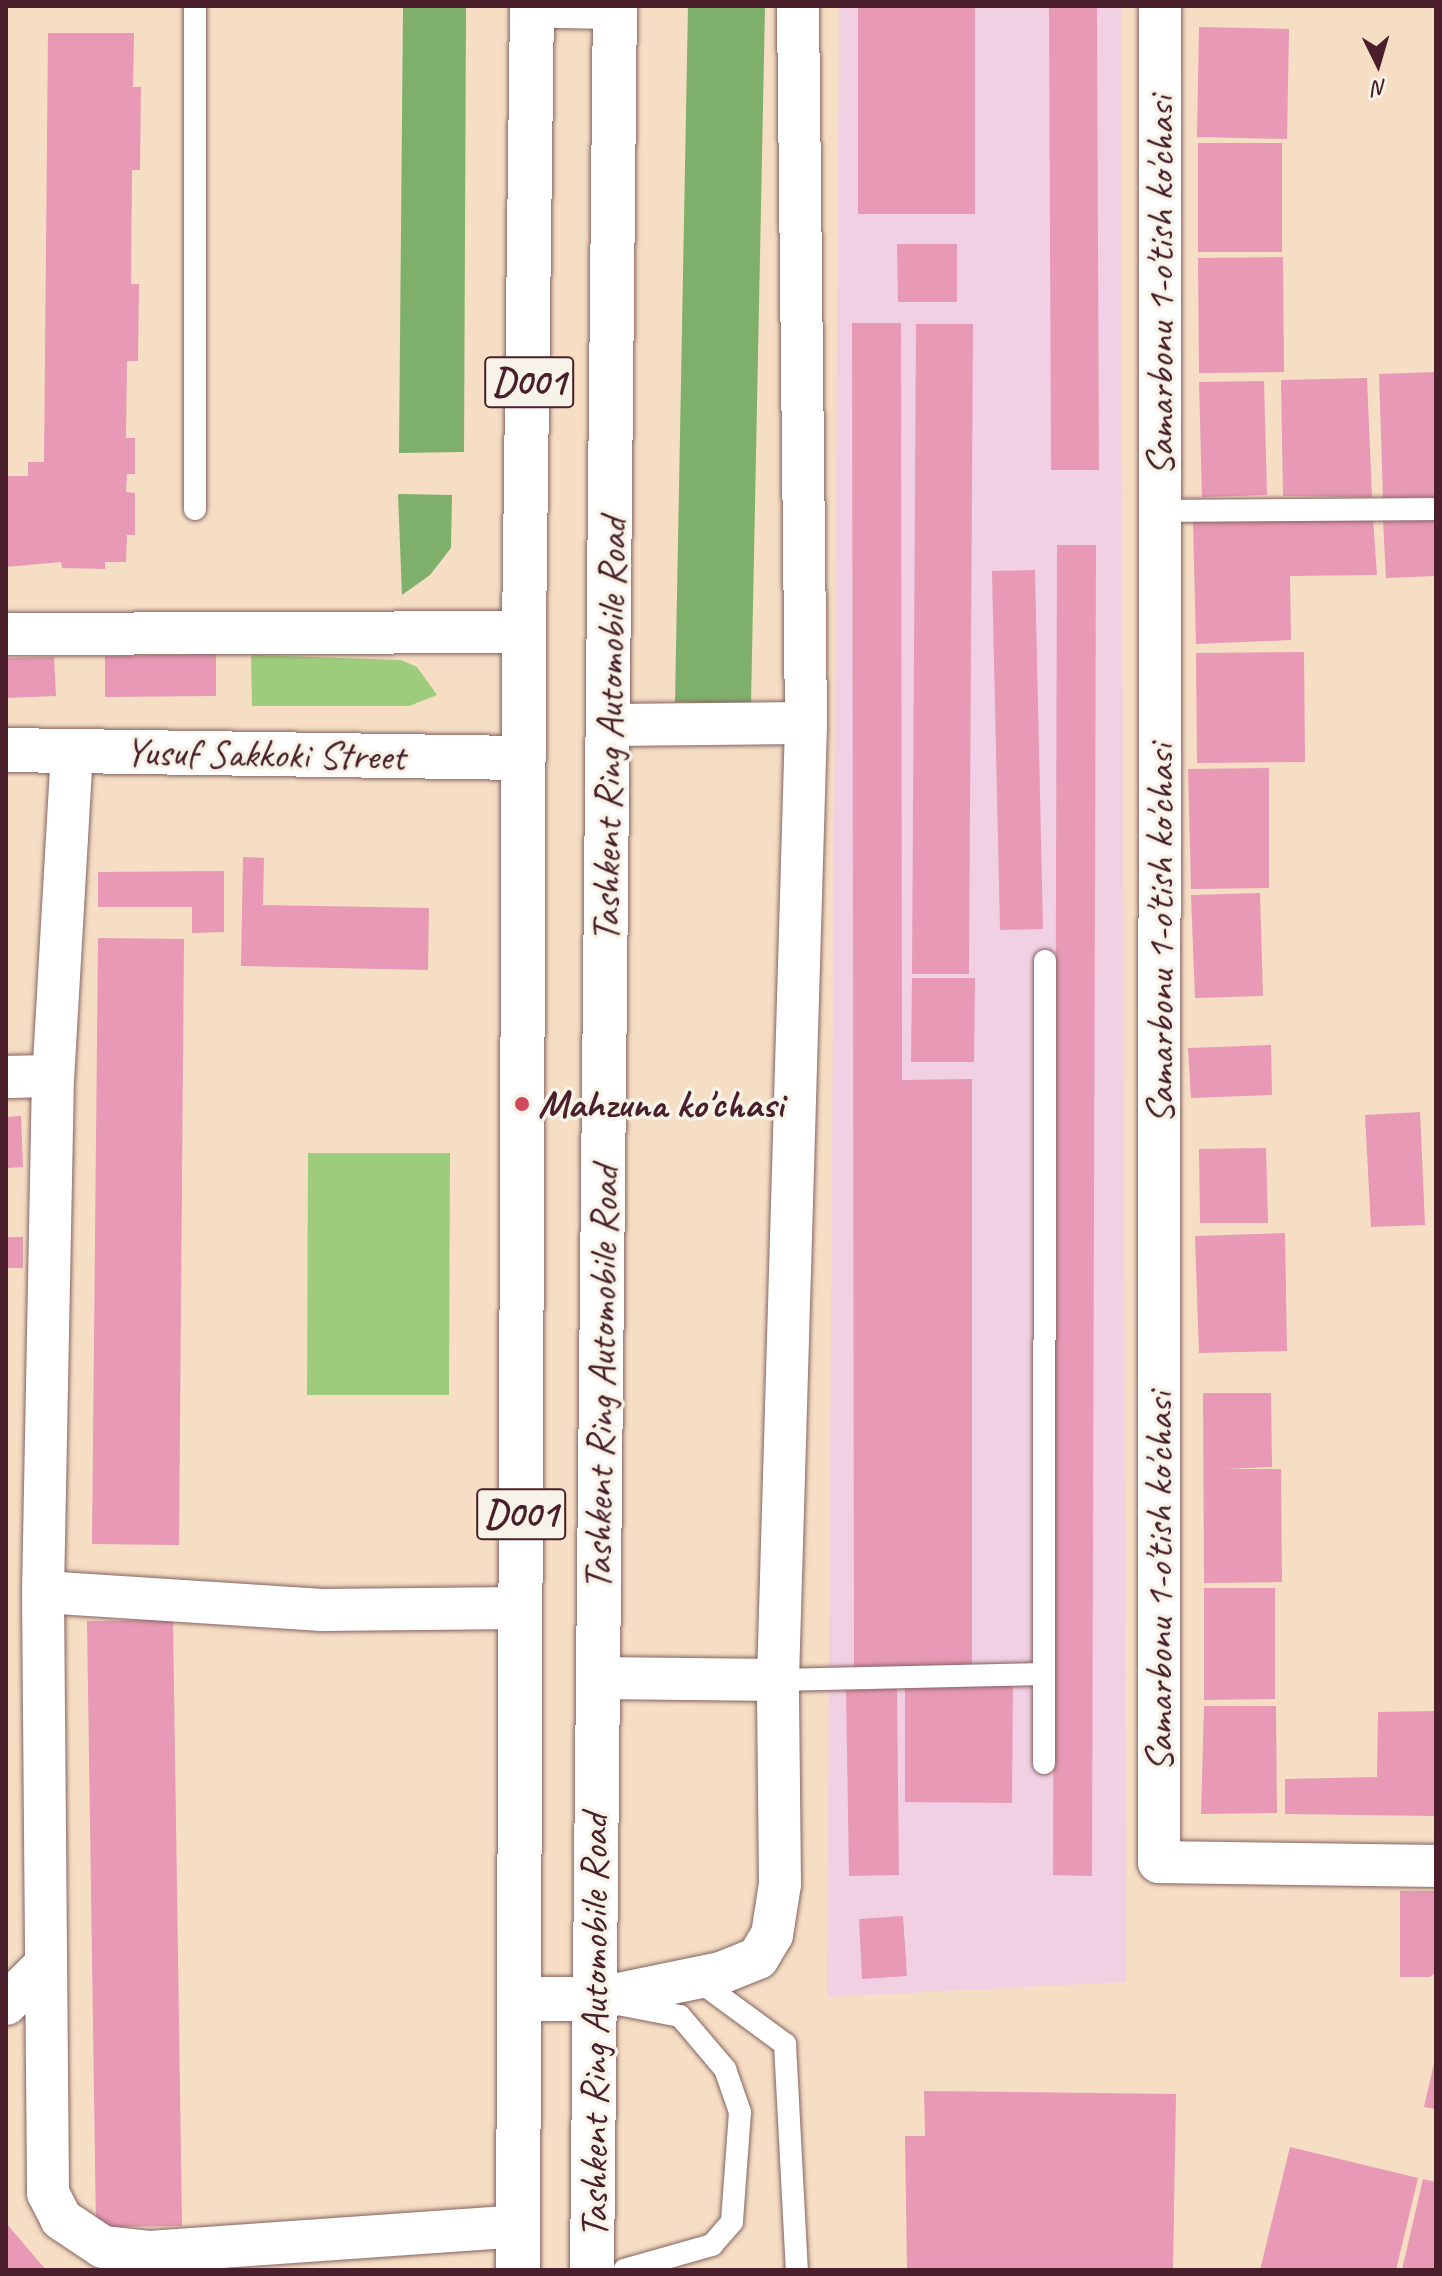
<!DOCTYPE html>
<style>
body{margin:0}
#map{position:relative;width:1442px;height:2276px;overflow:hidden;background:#f5dec4;font-family:Caveat,sans-serif}
div>[style]{position:absolute}
[style*='--x']{left:calc(var(--x)*1px);top:calc(var(--y)*1px);width:calc(var(--w)*1px);rotate:calc(var(--a)*1deg)}
.built>*{inset:0;background:#f1d0e3}
.green>*{inset:0;background:#9dcd7c}
.forest>*{inset:0;background:#7eb06c}
.building>*{inset:0;background:#e799b5}
.roads{filter:drop-shadow(0 0 2px #866261) drop-shadow(0 0 2px #866261)}
.service>*{height:22px;margin:-11px;padding:0 11px;transform-origin:11px;border-radius:11px;background:#fff}
.minor>*{height:42px;margin:-21px;padding:0 21px;transform-origin:21px;border-radius:21px;background:#fff}
.secondary>*{height:44px;margin:-22px;padding:0 22px;transform-origin:22px;border-radius:22px;background:#fff}
.trunk>*{height:44px;margin:-22px;padding:0 22px;transform-origin:22px;border-radius:22px;background:#fff}
.dots>*{width:22px;height:22px;translate:-50% -50%;box-sizing:border-box;border:4px solid #f7f3e8;border-radius:50%}
span{translate:-50% -50%;white-space:nowrap;text-align:center;line-height:1.15;-webkit-text-stroke:7px #f7f3e8;paint-order:stroke}
.shield-label span{padding:2px 6px;background:#f7f3e8;border:2px solid;border-radius:6px;-webkit-text-stroke-width:0}
.shield-label{font-size:38px;color:#4a1f2b;font-weight:700}
.street-label{font-size:40px;color:#4a1f2b}
.poi-label{font-size:40px;color:#4a1f2b;font-weight:700}
.left{translate:0 -50%;text-align:left}
.frame{position:absolute;inset:0;border:8px solid #4a1f2b;pointer-events:none}
.north{position:absolute;left:1338px;top:24px;width:80px;height:80px;-webkit-text-stroke:6px #f7f3e8;paint-order:stroke;rotate:175deg;font-size:22px;font-weight:700;line-height:32px;text-align:center;color:#4a1f2b}
.north::after{content:'';display:block;margin:auto;width:28px;height:36px;background:#4a1f2b;clip-path:polygon(50% 0,100% 100%,50% 72%,0 100%)}
</style>
<div id="map">
<div class="built">
<i style="clip-path:polygon(839px 6px,1121px 6px,1126px 1982px,827px 1997px)"></i>
</div>
<div class="green">
<i style="clip-path:polygon(251px 655px,401px 660px,417px 667px,437px 695px,409px 706px,252px 706px)"></i>
<i style="clip-path:polygon(308px 1153px,450px 1153px,449px 1395px,307px 1395px)"></i>
</div>
<div class="forest">
<i style="clip-path:polygon(403px 6px,466px 6px,464px 452px,399px 453px)"></i>
<i style="clip-path:polygon(688px 6px,765px 6px,751px 704px,675px 702px)"></i>
<i style="clip-path:polygon(398px 494px,452px 495px,451px 548px,430px 575px,402px 595px)"></i>
</div>
<div class="building">
<i style="clip-path:polygon(858px 6px,975px 6px,975px 214px,858px 214px)"></i>
<i style="clip-path:polygon(1049px 6px,1097px 6px,1099px 470px,1051px 470px)"></i>
<i style="clip-path:polygon(1199px 27px,1289px 29px,1287px 139px,1197px 137px)"></i>
<i style="clip-path:polygon(48px 33px,134px 33px,133px 87px,141px 87px,140px 170px,132px 170px,131px 284px,139px 284px,138px 361px,127px 361px,126px 438px,135px 438px,135px 474px,127px 474px,126px 492px,135px 493px,135px 535px,127px 535px,126px 562px,105px 562px,105px 569px,62px 568px,61px 562px,6px 567px,6px 476px,28px 476px,28px 462px,44px 462px)"></i>
<i style="clip-path:polygon(1198px 143px,1282px 143px,1282px 252px,1198px 252px)"></i>
<i style="clip-path:polygon(897px 244px,957px 244px,957px 302px,898px 302px)"></i>
<i style="clip-path:polygon(1283px 257px,1284px 372px,1199px 373px,1198px 258px)"></i>
<i style="clip-path:polygon(852px 323px,901px 323px,902px 1080px,972px 1079px,972px 1668px,854px 1668px)"></i>
<i style="clip-path:polygon(916px 324px,973px 324px,969px 974px,912px 974px)"></i>
<i style="clip-path:polygon(1436px 372px,1436px 497px,1383px 498px,1379px 374px)"></i>
<i style="clip-path:polygon(1367px 378px,1372px 497px,1283px 496px,1281px 380px)"></i>
<i style="clip-path:polygon(1264px 381px,1267px 495px,1202px 497px,1199px 382px)"></i>
<i style="clip-path:polygon(1373px 518px,1377px 575px,1290px 576px,1291px 640px,1196px 644px,1193px 522px)"></i>
<i style="clip-path:polygon(1383px 519px,1436px 519px,1436px 576px,1386px 578px)"></i>
<i style="clip-path:polygon(1057px 545px,1096px 545px,1092px 1876px,1053px 1875px)"></i>
<i style="clip-path:polygon(1035px 570px,1043px 929px,1000px 930px,992px 571px)"></i>
<i style="clip-path:polygon(1304px 652px,1305px 762px,1197px 763px,1196px 653px)"></i>
<i style="clip-path:polygon(216px 654px,216px 696px,105px 697px,105px 656px)"></i>
<i style="clip-path:polygon(54px 657px,56px 696px,6px 698px,6px 658px)"></i>
<i style="clip-path:polygon(1269px 768px,1269px 888px,1191px 889px,1188px 769px)"></i>
<i style="clip-path:polygon(243px 857px,264px 858px,263px 905px,429px 908px,428px 970px,241px 966px)"></i>
<i style="clip-path:polygon(224px 871px,224px 932px,192px 933px,192px 907px,98px 907px,98px 872px)"></i>
<i style="clip-path:polygon(1260px 893px,1263px 996px,1195px 998px,1191px 895px)"></i>
<i style="clip-path:polygon(98px 938px,184px 939px,179px 1545px,92px 1544px)"></i>
<i style="clip-path:polygon(912px 978px,975px 978px,974px 1062px,911px 1062px)"></i>
<i style="clip-path:polygon(1271px 1045px,1272px 1095px,1191px 1098px,1188px 1048px)"></i>
<i style="clip-path:polygon(1420px 1112px,1425px 1225px,1371px 1227px,1365px 1115px)"></i>
<i style="clip-path:polygon(21px 1116px,23px 1167px,6px 1168px,6px 1117px)"></i>
<i style="clip-path:polygon(1266px 1148px,1268px 1223px,1200px 1223px,1199px 1149px)"></i>
<i style="clip-path:polygon(1285px 1233px,1287px 1351px,1199px 1353px,1195px 1236px)"></i>
<i style="clip-path:polygon(6px 1237px,23px 1237px,23px 1268px,6px 1268px)"></i>
<i style="clip-path:polygon(1203px 1393px,1271px 1393px,1272px 1467px,1223px 1469px,1281px 1469px,1282px 1582px,1204px 1583px)"></i>
<i style="clip-path:polygon(1204px 1588px,1275px 1588px,1275px 1699px,1204px 1700px)"></i>
<i style="clip-path:polygon(173px 1620px,182px 2226px,96px 2227px,87px 1621px)"></i>
<i style="clip-path:polygon(905px 1680px,1013px 1680px,1012px 1803px,905px 1802px)"></i>
<i style="clip-path:polygon(897px 1689px,899px 1875px,849px 1876px,846px 1690px)"></i>
<i style="clip-path:polygon(1204px 1706px,1276px 1706px,1277px 1813px,1201px 1814px)"></i>
<i style="clip-path:polygon(1436px 1711px,1436px 1816px,1285px 1814px,1285px 1779px,1377px 1777px,1378px 1712px)"></i>
<i style="clip-path:polygon(1400px 1891px,1436px 1891px,1436px 1972px,1430px 1977px,1400px 1977px)"></i>
<i style="clip-path:polygon(903px 1916px,907px 1976px,862px 1979px,859px 1919px)"></i>
<i style="clip-path:polygon(1435px 2059px,1436px 2059px,1436px 2109px,1424px 2107px)"></i>
<i style="clip-path:polygon(924px 2091px,1176px 2094px,1173px 2270px,907px 2270px,905px 2136px,925px 2136px)"></i>
<i style="clip-path:polygon(1290px 2147px,1418px 2178px,1396px 2270px,1260px 2270px)"></i>
<i style="clip-path:polygon(1423px 2179px,1436px 2182px,1436px 2270px,1402px 2270px)"></i>
<i style="clip-path:polygon(6px 2223px,46px 2270px,6px 2270px)"></i>
</div>
<div class="roads">
<div class="service">
<i style="--x:195;--y:509;--w:503;--a:-90"></i>
<i style="--x:1160;--y:511;--w:276;--a:-0.4"></i>
<i style="--x:778;--y:1680;--w:266;--a:-1.3"></i>
<i style="--x:1044;--y:1763;--w:802;--a:-89.93"></i>
<i style="--x:695;--y:1978;--w:112;--a:36.3"></i>
<i style="--x:785;--y:2044;--w:226;--a:87"></i>
<i style="--x:618;--y:2004;--w:63;--a:11"></i>
<i style="--x:680;--y:2016;--w:70;--a:49.7"></i>
<i style="--x:725;--y:2069;--w:46;--a:70.8"></i>
<i style="--x:740;--y:2112;--w:110;--a:94.2"></i>
<i style="--x:732;--y:2222;--w:30;--a:131"></i>
<i style="--x:712;--y:2245;--w:91;--a:164.1"></i>
</div>
<div class="minor">
<i style="--x:1160;--y:6;--w:1856;--a:90.03"></i>
<i style="--x:1159;--y:1862;--w:277;--a:0.8"></i>
<i style="--x:6;--y:634;--w:518;--a:-0.22"></i>
<i style="--x:609;--y:725;--w:197;--a:-0.6"></i>
<i style="--x:72;--y:751;--w:326;--a:93.3"></i>
<i style="--x:53;--y:1076;--w:516;--a:91.11"></i>
<i style="--x:43;--y:1592;--w:601;--a:89.52"></i>
<i style="--x:48;--y:2193;--w:29;--a:63"></i>
<i style="--x:61;--y:2219;--w:50;--a:33.7"></i>
<i style="--x:103;--y:2247;--w:46;--a:6.2"></i>
<i style="--x:149;--y:2252;--w:370;--a:-4"></i>
<i style="--x:6;--y:1077;--w:47;--a:-1.2"></i>
<i style="--x:43;--y:1592;--w:280;--a:3.7"></i>
<i style="--x:322;--y:1610;--w:198;--a:-0.6"></i>
<i style="--x:597;--y:1678;--w:181;--a:0.6"></i>
<i style="--x:594;--y:1999;--w:130;--a:-11.6"></i>
<i style="--x:721;--y:1973;--w:40;--a:-22"></i>
<i style="--x:758;--y:1958;--w:27;--a:-59"></i>
<i style="--x:772;--y:1935;--w:52;--a:-81.1"></i>
<i style="--x:780;--y:1884;--w:204;--a:-90.6"></i>
<i style="--x:778;--y:1680;--w:957;--a:-88.32"></i>
<i style="--x:806;--y:723;--w:717;--a:-90.64"></i>
<i style="--x:6;--y:2004;--w:55;--a:-45"></i>
</div>
<div class="secondary">
<i style="--x:6;--y:750;--w:517;--a:0.89"></i>
</div>
<div class="trunk">
<i style="--x:556;--y:6;--w:59;--a:1"></i>
<i style="--x:519;--y:1999;--w:75;--a:0"></i>
<i style="--x:518;--y:2270;--w:1638;--a:-89.79"></i>
<i style="--x:524;--y:632;--w:626;--a:-89.27"></i>
<i style="--x:592;--y:2270;--w:2264;--a:-89.42"></i>
</div>
</div>
<div class="dots">
<i style="left:522px;top:1104px;background:#d1495b"></i>
</div>
<div class="shield-label">
<span style="left:529px;top:382px">D001</span>
<span style="left:521px;top:1514px">D001</span>
</div>
<div class="street-label">
<span style="left:1160px;top:286px;rotate:-90deg">Samarbonu 1-o'tish ko'chasi</span>
<span style="left:609px;top:730px;rotate:-89deg">Tashkent Ring Automobile Road</span>
<span style="left:265px;top:754px;rotate:1deg">Yusuf Sakkoki Street</span>
<span style="left:1160px;top:934px;rotate:-90deg">Samarbonu 1-o'tish ko'chasi</span>
<span style="left:601px;top:1378px;rotate:-89deg">Tashkent Ring Automobile Road</span>
<span style="left:1159px;top:1582px;rotate:-90deg">Samarbonu 1-o'tish ko'chasi</span>
<span style="left:594px;top:2026px;rotate:-90deg">Tashkent Ring Automobile Road</span>
</div>
<div class="poi-label">
<span class="left" style="left:538px;top:1104px">Mahzuna ko'chasi</span>
</div>
<div class="frame"></div>
<div class="north">N</div>
</div>
